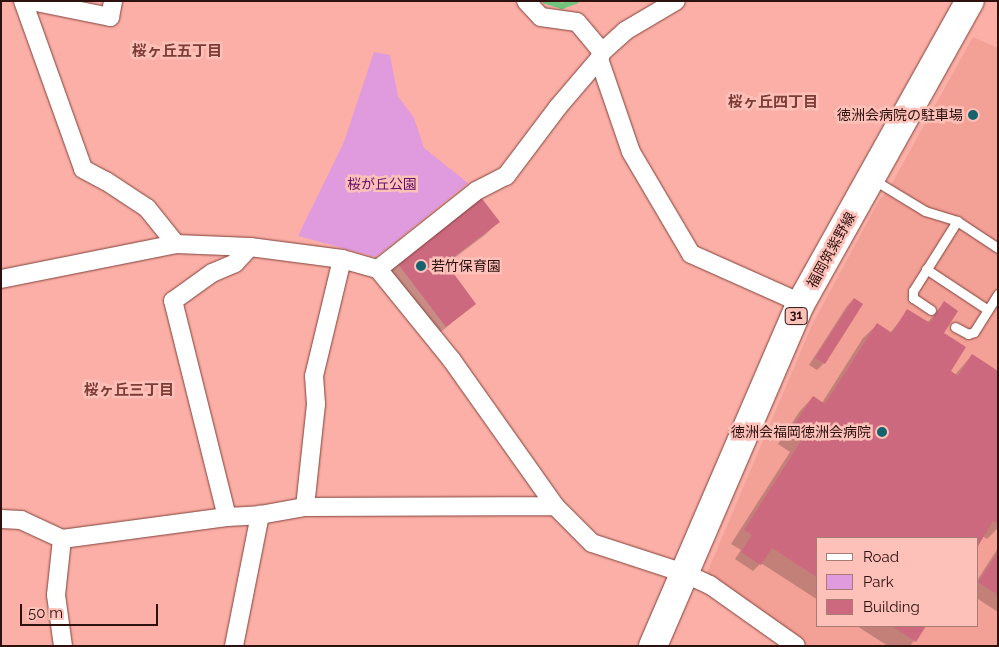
<!DOCTYPE html>
<meta charset="utf-8">
<style>
body{margin:0}
#map{position:relative;width:999px;height:647px;overflow:hidden;background:#fbafa6;font-family:Raleway,"Noto Sans JP",sans-serif}
div>[style]{position:absolute}
[style*='--x']{left:calc(var(--x)*1px);top:calc(var(--y)*1px);width:calc(var(--w)*1px);rotate:calc(var(--a)*1deg)}
.built>*{inset:0;background:#f3a096}
.green>*{inset:0;background:#df9bde}
.shadow>*{inset:0;background:#0003}
.stream>*{height:5.5px;margin:-2.75px;padding:0 2.75px;transform-origin:2.75px;border-radius:2.75px;background:#72c37d}
.building>*{inset:0;background:#cc697f}
.roads{filter:drop-shadow(0 0 1px #82423b) drop-shadow(0 0 1px #82423b)}
.lane>*{height:9px;margin:-4.5px;padding:0 4.5px;transform-origin:4.5px;border-radius:4.5px;background:#fff}
.street>*{height:18px;margin:-9px;padding:0 9px;transform-origin:9px;border-radius:9px;background:#fff}
.primary>*{height:28px;margin:-14px;padding:0 14px;transform-origin:14px;border-radius:14px;background:#fff}
.dots>*{width:14px;height:14px;translate:-50% -50%;box-sizing:border-box;border:2px solid #fec1b9;border-radius:50%}
span{translate:-50% -50%;white-space:nowrap;text-align:center;line-height:1.15;-webkit-text-stroke:5px #fec1b9;paint-order:stroke}
.shield-label span{padding:1px 4px;background:#fec1b9;border:1px solid;border-radius:4px;-webkit-text-stroke-width:0}
.shield-label{font-size:12px;color:#2c110e;font-weight:700}
.poi-label{font-size:14px;color:#2c110e}
.right{translate:-100% -50%;text-align:right}
.left{translate:0 -50%;text-align:left}
.park-label{font-size:14px;color:#670d69}
.street-label{font-size:14px;color:#2c110e}
.neighbourhood-label{font-size:15px;color:#7c3d36;font-weight:700}
.frame{position:absolute;inset:0;border:2px solid #2c110e;pointer-events:none}
.legend{position:absolute;left:816px;top:537px;width:162px;height:90px;box-sizing:border-box;background:#fec1b9;border:1px solid #aa7b75;margin:0;padding:6px 9px;list-style:none;font-size:15px;color:#2c110e}
.legend li{display:flex;align-items:center;gap:10px;height:25px}
.legend b{width:25px;border:1px solid #aa7b75}
.scale{position:absolute;left:20px;top:604px;width:138px;height:22px;box-sizing:border-box;border:2px solid #2c110e;border-top:0;padding-left:6px;font-size:15px;line-height:18px;white-space:nowrap;color:#2c110e;-webkit-text-stroke:4px #fec1b9;paint-order:stroke}
</style>
<div id="map">
<div class="built">
<i style="clip-path:polygon(evenodd,973px 37px,998px 48px,998px 646px,809px 646px,707px 573px,812px 325px,878px 202px,890px 187px,973px 37px,818px 538px,978px 538px,978px 626px,818px 626px,818px 538px)"></i>
</div>
<div class="green">
<i style="clip-path:polygon(374px 52px,390px 55px,398px 96px,414px 118px,424px 148px,468px 183px,376px 257px,298px 236px,344px 142px)"></i>
</div>
<div class="shadow">
<i style="clip-path:polygon(498px 222px,485px 235px,445px 265px,475px 304px,432px 339px,383px 274px,396px 261px)"></i>
<i style="clip-path:polygon(854px 299px,861px 305px,824px 363px,817px 370px,809px 365px,847px 306px)"></i>
<i style="clip-path:polygon(944px 303px,942px 333px,950px 370px,955px 375px,972px 355px,998px 372px,998px 528px,987px 539px,982px 536px,978px 543px,978px 538px,818px 538px,818px 600px,761px 563px,753px 571px,735px 559px,741px 550px,731px 544px,790px 452px,778px 444px,800px 411px,813px 397px,822px 403px,863px 338px,877px 325px,890px 333px,908px 311px,927px 323px)"></i>
<i style="clip-path:polygon(998px 548px,998px 612px,978px 599px,978px 579px)"></i>
<i style="clip-path:polygon(857px 626px,925px 626px,910px 646px,888px 646px)"></i>
</div>
<div class="stream">
<i style="--x:546;--y:1;--w:17;--a:17"></i>
<i style="--x:562;--y:6;--w:15;--a:-20"></i>
</div>
<div class="building">
<i style="clip-path:polygon(480px 196px,500px 222px,446px 263px,476px 304px,446px 327px,395px 260px)"></i>
<i style="clip-path:polygon(854px 298px,863px 304px,825px 364px,815px 358px)"></i>
<i style="clip-path:polygon(944px 301px,958px 311px,944px 333px,966px 347px,951px 371px,958px 376px,972px 354px,998px 371px,998px 524px,993px 521px,978px 546px,978px 538px,818px 538px,818px 578px,772px 548px,761px 565px,741px 552px,752px 535px,744px 530px,803px 438px,791px 430px,813px 396px,825px 404px,877px 323px,892px 333px,907px 309px,930px 323px)"></i>
<i style="clip-path:polygon(998px 552px,998px 595px,978px 582px)"></i>
<i style="clip-path:polygon(892px 626px,926px 626px,916px 642px)"></i>
</div>
<div class="roads">
<div class="lane">
<i style="--x:874;--y:180;--w:60;--a:31.3"></i>
<i style="--x:925;--y:211;--w:34;--a:17"></i>
<i style="--x:957;--y:221;--w:49;--a:33.4"></i>
<i style="--x:926;--y:269;--w:74;--a:33.5"></i>
<i style="--x:931;--y:310;--w:22;--a:-146"></i>
<i style="--x:913;--y:298;--w:7;--a:-90"></i>
<i style="--x:913;--y:291;--w:83;--a:-57.8"></i>
<i style="--x:955;--y:327;--w:15;--a:28"></i>
<i style="--x:968;--y:334;--w:6;--a:-18"></i>
<i style="--x:974;--y:332;--w:45;--a:-57.7"></i>
</div>
<div class="street">
<i style="--x:23;--y:1;--w:178;--a:70.3"></i>
<i style="--x:83;--y:169;--w:26;--a:28"></i>
<i style="--x:106;--y:181;--w:49;--a:33.4"></i>
<i style="--x:147;--y:208;--w:46;--a:51.1"></i>
<i style="--x:31;--y:1;--w:81;--a:11.4"></i>
<i style="--x:110;--y:17;--w:16;--a:-79"></i>
<i style="--x:526;--y:1;--w:22;--a:47"></i>
<i style="--x:541;--y:17;--w:36;--a:8"></i>
<i style="--x:577;--y:22;--w:39;--a:50"></i>
<i style="--x:602;--y:52;--w:8;--a:113"></i>
<i style="--x:599;--y:59;--w:98;--a:71"></i>
<i style="--x:631;--y:152;--w:118;--a:59.5"></i>
<i style="--x:691;--y:254;--w:120;--a:24"></i>
<i style="--x:602;--y:52;--w:31;--a:-42"></i>
<i style="--x:625;--y:31;--w:59;--a:-30.5"></i>
<i style="--x:378;--y:269;--w:125;--a:-38.5"></i>
<i style="--x:476;--y:191;--w:34;--a:-27"></i>
<i style="--x:506;--y:176;--w:86;--a:-53"></i>
<i style="--x:558;--y:107;--w:63;--a:-49.5"></i>
<i style="--x:1;--y:279;--w:178;--a:-11.3"></i>
<i style="--x:176;--y:244;--w:74;--a:2.3"></i>
<i style="--x:250;--y:247;--w:93;--a:7.4"></i>
<i style="--x:342;--y:259;--w:37;--a:16"></i>
<i style="--x:378;--y:269;--w:116;--a:51"></i>
<i style="--x:451;--y:359;--w:180;--a:54.7"></i>
<i style="--x:555;--y:506;--w:52;--a:45"></i>
<i style="--x:592;--y:543;--w:97;--a:18.1"></i>
<i style="--x:684;--y:573;--w:29;--a:25"></i>
<i style="--x:710;--y:585;--w:105;--a:35.3"></i>
<i style="--x:305;--y:507;--w:104;--a:-83.9"></i>
<i style="--x:316;--y:404;--w:28;--a:-94"></i>
<i style="--x:314;--y:376;--w:120;--a:-76.5"></i>
<i style="--x:227;--y:517;--w:223;--a:-104"></i>
<i style="--x:173;--y:301;--w:48;--a:-35.7"></i>
<i style="--x:212;--y:273;--w:25;--a:-23"></i>
<i style="--x:235;--y:263;--w:22;--a:-47"></i>
<i style="--x:1;--y:519;--w:20;--a:3"></i>
<i style="--x:21;--y:520;--w:45;--a:24.9"></i>
<i style="--x:62;--y:539;--w:166;--a:-7.6"></i>
<i style="--x:227;--y:517;--w:33;--a:-3"></i>
<i style="--x:260;--y:515;--w:46;--a:-10.1"></i>
<i style="--x:305;--y:507;--w:250;--a:-0.2"></i>
<i style="--x:62;--y:539;--w:56;--a:96.1"></i>
<i style="--x:56;--y:595;--w:51;--a:82.2"></i>
<i style="--x:234;--y:646;--w:134;--a:-78.8"></i>
</div>
<div class="primary">
<i style="--x:653;--y:646;--w:374;--a:-66.7"></i>
<i style="--x:801;--y:303;--w:346;--a:-60.8"></i>
</div>
</div>
<div class="dots">
<i style="left:973px;top:115px;background:#16636d"></i>
<i style="left:421px;top:266px;background:#16636d"></i>
<i style="left:882px;top:432px;background:#16636d"></i>
</div>
<div class="shield-label">
<span style="left:796px;top:316px">31</span>
</div>
<div class="poi-label">
<span class="right" style="left:963px;top:115px">徳洲会病院の駐車場</span>
<span class="left" style="left:431px;top:266px">若竹保育園</span>
<span class="right" style="left:871px;top:432px">徳洲会福岡徳洲会病院</span>
</div>
<div class="park-label">
<span style="left:382px;top:184px">桜が丘公園</span>
</div>
<div class="street-label">
<span style="left:831px;top:250px;rotate:-61deg">福岡筑紫野線</span>
</div>
<div class="neighbourhood-label">
<span style="left:177px;top:52px">桜ヶ丘五丁目</span>
<span style="left:773px;top:103px">桜ヶ丘四丁目</span>
<span style="left:129px;top:391px">桜ヶ丘三丁目</span>
</div>
<div class="frame"></div>
<ul class="legend">
<li><b style="height:6px;background:#fff"></b>Road</li>
<li><b style="height:14px;background:#df9bde"></b>Park</li>
<li><b style="height:14px;background:#cc697f"></b>Building</li>
</ul>
<div class="scale">50 m</div>
</div>
